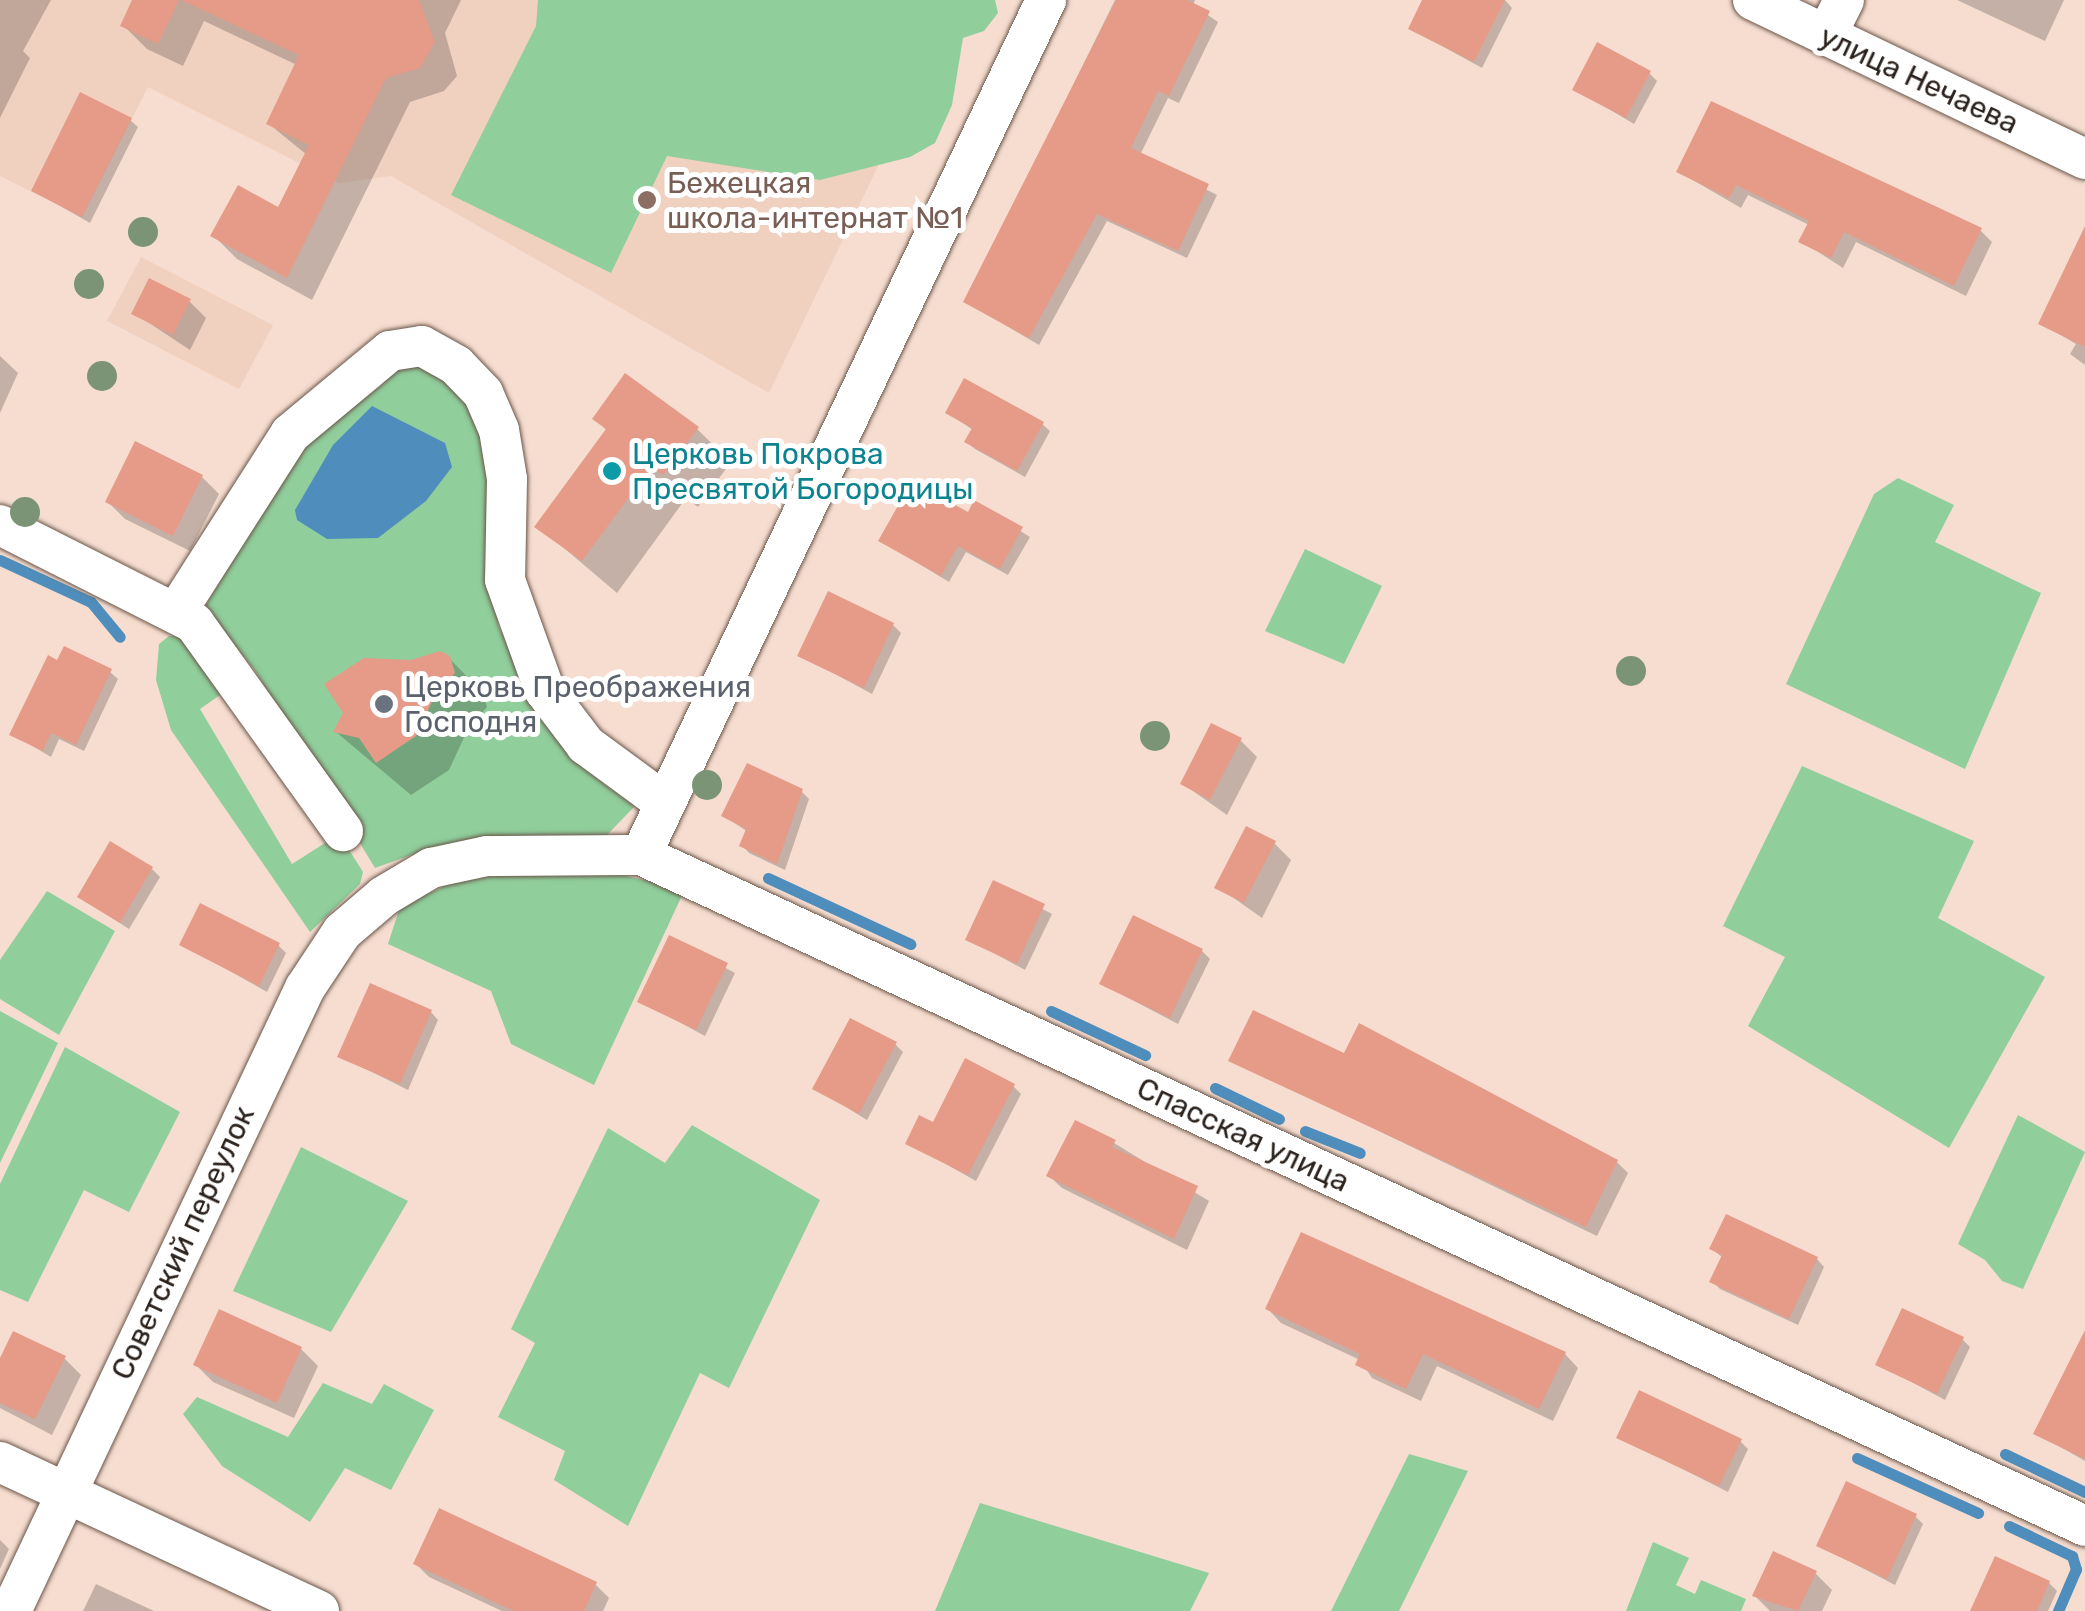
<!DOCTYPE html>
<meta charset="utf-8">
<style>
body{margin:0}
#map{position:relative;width:2085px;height:1611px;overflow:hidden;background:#f6ddd0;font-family:Rubik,sans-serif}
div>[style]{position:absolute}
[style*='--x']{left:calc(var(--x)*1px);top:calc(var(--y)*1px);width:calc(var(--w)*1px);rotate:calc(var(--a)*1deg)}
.built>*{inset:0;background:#f0d1c0}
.green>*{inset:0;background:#90ce9c}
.water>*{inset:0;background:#4f8ebc}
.shadow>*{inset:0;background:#0003}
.stream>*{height:11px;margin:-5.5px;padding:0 5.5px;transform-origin:5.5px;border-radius:5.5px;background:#4f8ebc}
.building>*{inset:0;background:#e69a88}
.roads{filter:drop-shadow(0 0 2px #695549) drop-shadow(0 0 2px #695549)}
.minor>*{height:40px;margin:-20px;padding:0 20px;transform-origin:20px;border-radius:20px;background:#fff}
.trees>*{width:30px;height:30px;margin:-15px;border-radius:50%;background:#7a9475}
.dots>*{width:28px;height:28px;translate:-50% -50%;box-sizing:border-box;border:5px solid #fff;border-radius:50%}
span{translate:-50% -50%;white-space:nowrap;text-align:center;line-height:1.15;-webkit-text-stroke:10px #fff;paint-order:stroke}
.street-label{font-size:30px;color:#2b221d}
.education-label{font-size:30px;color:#785e54}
.left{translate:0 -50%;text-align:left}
.culture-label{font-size:30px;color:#0d838f}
.worship-label{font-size:30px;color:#5b616d}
</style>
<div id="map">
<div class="built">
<i style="clip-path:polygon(0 0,958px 0,769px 393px,391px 176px,339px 183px,148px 87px,82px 217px,0 176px)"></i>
<i style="clip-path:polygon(141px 257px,273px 325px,239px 389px,107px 321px)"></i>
</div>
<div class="green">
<i style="clip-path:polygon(538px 0,995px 0,998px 13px,984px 31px,963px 38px,952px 105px,935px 143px,910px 157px,820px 180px,667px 156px,611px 273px,451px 195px,536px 26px)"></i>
<i style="clip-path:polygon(415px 360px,457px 381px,491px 448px,486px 569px,499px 627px,519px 667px,635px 806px,606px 836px,425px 850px,375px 868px,256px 672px,205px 607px,290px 456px,383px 384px,384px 375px)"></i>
<i style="clip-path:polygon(1898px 478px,1954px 505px,1935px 542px,2041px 593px,1965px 769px,1786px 684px,1874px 494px)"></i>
<i style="clip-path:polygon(1305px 549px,1382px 586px,1344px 664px,1265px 631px)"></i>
<i style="clip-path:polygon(169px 636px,180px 636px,223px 693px,200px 709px,292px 864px,339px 834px,363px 872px,360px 884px,310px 932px,171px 730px,156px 680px,159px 644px)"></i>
<i style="clip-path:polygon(1802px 766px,1974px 841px,1938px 918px,2045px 977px,1949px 1148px,1748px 1026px,1785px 957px,1723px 926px)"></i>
<i style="clip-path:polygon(608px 872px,685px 889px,594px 1085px,511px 1044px,491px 991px,388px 944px,400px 907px,449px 884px,486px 875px)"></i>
<i style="clip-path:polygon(47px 891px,115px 931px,59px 1035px,0 999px,0 960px)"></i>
<i style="clip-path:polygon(0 1011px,58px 1043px,0 1163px)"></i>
<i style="clip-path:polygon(65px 1047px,180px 1112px,129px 1212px,84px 1190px,28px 1302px,0 1290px,0 1184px)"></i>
<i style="clip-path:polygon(2018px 1115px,2085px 1152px,2023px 1289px,2002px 1281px,1985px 1260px,1958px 1244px)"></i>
<i style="clip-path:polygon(692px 1125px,820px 1200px,729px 1388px,700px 1373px,628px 1526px,554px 1480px,565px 1451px,498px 1417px,535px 1343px,511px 1329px,608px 1128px,665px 1163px)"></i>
<i style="clip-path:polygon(301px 1147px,408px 1201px,331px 1332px,233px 1291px)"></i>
<i style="clip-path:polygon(323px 1383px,372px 1404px,384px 1384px,434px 1410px,391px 1490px,345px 1468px,310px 1522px,222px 1466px,183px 1414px,197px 1397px,288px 1437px)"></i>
<i style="clip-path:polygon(1409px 1454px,1468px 1471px,1399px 1611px,1331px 1611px)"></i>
<i style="clip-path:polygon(980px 1503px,1209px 1573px,1190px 1611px,935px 1611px)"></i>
<i style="clip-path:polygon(1653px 1542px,1689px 1558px,1676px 1585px,1695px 1594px,1701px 1580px,1746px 1599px,1741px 1611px,1626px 1611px)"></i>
</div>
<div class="water">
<i style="clip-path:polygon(372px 406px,445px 443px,452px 467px,426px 501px,378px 538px,327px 539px,297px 520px,295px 510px,333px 445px)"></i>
</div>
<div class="shadow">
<i style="clip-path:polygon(0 0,51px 0,23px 51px,30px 58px,0 118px)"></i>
<i style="clip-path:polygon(135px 0,461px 0,445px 33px,457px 76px,444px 91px,410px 102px,312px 300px,237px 259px,213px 235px,279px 211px,307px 155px,269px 124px,297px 65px,204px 21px,183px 66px,147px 49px,123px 25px)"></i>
<i style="clip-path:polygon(1115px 0,1195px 0,1193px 5px,1218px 22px,1179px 103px,1168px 98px,1140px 155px,1217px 195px,1187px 258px,1107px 221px,1039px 345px,966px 302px)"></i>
<i style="clip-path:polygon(1425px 0,1505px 0,1512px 8px,1482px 68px,1411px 29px)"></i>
<i style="clip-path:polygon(1957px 0,2064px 0,2045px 41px)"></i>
<i style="clip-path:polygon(1649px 73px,1657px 81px,1634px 124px,1575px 89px)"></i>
<i style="clip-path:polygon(130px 120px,138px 127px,90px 223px,34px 191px)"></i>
<i style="clip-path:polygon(1679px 172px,1980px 230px,1992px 242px,1966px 296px,1856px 242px,1843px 268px,1801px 241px,1809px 225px,1748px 195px,1741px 208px)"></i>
<i style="clip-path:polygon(2085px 276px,2085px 365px,2070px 354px,2076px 344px,2041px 323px)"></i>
<i style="clip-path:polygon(189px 301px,206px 318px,190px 350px,134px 313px)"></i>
<i style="clip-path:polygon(0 356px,18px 373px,0 413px)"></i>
<i style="clip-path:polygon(948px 413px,1042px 424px,1050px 431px,1025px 477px,975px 449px,967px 442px,973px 430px)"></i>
<i style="clip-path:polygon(596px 419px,697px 429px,731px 462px,698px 507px,686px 498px,617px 593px,538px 526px,607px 431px)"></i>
<i style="clip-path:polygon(202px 477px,219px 494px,190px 551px,125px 519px,108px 502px)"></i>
<i style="clip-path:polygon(975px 503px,1030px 537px,1008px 575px,966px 552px,949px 582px,881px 541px,969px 516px)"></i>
<i style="clip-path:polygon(893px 625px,901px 633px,872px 694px,800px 655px)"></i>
<i style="clip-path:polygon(449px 658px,483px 693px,487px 707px,468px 729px,449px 770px,411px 795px,336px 732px,411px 663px)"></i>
<i style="clip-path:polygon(58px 663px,110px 672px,118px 679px,84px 751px,59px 739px,51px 757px,12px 734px)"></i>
<i style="clip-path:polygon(1240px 740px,1257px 757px,1227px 815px,1183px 784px)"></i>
<i style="clip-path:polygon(801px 791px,809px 799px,785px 870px,749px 853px,742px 845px,748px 832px,724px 816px)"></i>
<i style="clip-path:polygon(1274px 843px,1291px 860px,1262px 918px,1218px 887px)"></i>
<i style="clip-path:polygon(152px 869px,160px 877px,129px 929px,80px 897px)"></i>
<i style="clip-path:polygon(994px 883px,1052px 914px,1025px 970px,968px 939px)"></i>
<i style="clip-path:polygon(671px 938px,735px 973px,705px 1036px,640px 1001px)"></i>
<i style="clip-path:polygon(182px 944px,278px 945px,286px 953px,267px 992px)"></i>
<i style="clip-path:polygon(1202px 951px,1210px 959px,1178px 1024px,1102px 984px)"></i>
<i style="clip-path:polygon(431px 1012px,438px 1020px,408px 1090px,340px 1056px)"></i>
<i style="clip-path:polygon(1360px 1026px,1617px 1162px,1628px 1173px,1597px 1236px,1231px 1060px,1346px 1057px)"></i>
<i style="clip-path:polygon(895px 1044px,903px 1052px,867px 1120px,815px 1088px)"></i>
<i style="clip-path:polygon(1013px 1086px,1021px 1094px,976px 1181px,908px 1143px)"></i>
<i style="clip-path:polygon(1114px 1143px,1209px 1201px,1187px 1250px,1062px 1188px,1049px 1176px)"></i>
<i style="clip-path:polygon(1712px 1249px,1817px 1259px,1824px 1267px,1798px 1325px,1720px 1289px,1712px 1281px,1723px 1258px)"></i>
<i style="clip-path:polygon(1268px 1309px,1565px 1354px,1578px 1368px,1553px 1421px,1437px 1366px,1421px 1401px,1372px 1378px,1360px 1360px,1281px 1323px)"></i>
<i style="clip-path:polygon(220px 1312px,301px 1349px,318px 1366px,294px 1418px,213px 1382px,196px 1365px)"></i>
<i style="clip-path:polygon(1962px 1339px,1970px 1347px,1945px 1400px,1878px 1364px)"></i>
<i style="clip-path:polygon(64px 1358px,81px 1375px,52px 1435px,0 1408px,0 1364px)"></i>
<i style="clip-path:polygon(2085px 1382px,2085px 1461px,2036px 1433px)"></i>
<i style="clip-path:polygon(1619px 1437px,1740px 1441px,1748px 1449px,1728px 1492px)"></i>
<i style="clip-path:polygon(1915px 1516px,1923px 1524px,1895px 1585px,1820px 1546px)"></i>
<i style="clip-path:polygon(0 1540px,9px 1549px,0 1569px)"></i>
<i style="clip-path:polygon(416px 1564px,595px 1584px,609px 1598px,603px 1611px,502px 1611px,429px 1577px)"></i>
<i style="clip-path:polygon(1815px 1573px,1832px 1590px,1822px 1611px,1770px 1611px,1755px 1596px)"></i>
<i style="clip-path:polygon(2049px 1583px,2057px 1591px,2048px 1611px,1972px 1611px)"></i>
<i style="clip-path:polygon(96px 1584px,154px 1611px,83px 1611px)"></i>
</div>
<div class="stream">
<i style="--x:0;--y:560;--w:100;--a:24.8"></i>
<i style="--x:91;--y:602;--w:45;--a:50.4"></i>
<i style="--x:768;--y:878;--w:157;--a:24.9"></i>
<i style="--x:1051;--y:1011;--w:104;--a:25.1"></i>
<i style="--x:1215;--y:1088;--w:71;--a:25.8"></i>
<i style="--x:1305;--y:1131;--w:59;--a:21.8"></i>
<i style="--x:2005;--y:1454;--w:89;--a:25.4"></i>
<i style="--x:1857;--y:1458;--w:133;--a:24.4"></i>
<i style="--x:2009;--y:1526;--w:70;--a:25.5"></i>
<i style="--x:2072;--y:1556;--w:14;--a:73"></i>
<i style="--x:2076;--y:1569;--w:46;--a:113.2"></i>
</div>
<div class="building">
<i style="clip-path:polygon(132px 0,179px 0,158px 44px,120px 26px)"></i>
<i style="clip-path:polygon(181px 0,419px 0,435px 42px,420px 68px,386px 78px,287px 278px,210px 236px,238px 185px,278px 207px,309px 145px,266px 124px,299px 55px)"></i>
<i style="clip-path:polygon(1116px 0,1187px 0,1210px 11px,1169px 96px,1158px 91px,1131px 148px,1209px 184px,1178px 251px,1097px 214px,1029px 338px,963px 302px)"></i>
<i style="clip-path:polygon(1422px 0,1505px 0,1474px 62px,1408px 29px)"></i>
<i style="clip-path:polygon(1597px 42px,1651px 71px,1626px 118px,1572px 90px)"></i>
<i style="clip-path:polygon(80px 92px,132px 118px,82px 217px,31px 191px)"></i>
<i style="clip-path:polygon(1711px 101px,1982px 228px,1954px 286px,1844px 232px,1831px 258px,1798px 242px,1809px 221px,1736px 185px,1729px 198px,1676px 172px)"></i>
<i style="clip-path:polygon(2085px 226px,2085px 347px,2038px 324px)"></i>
<i style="clip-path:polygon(149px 278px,191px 299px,173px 335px,131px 314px)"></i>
<i style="clip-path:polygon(625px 373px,699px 427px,663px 475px,651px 467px,582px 561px,534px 527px,606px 429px,592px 419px)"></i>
<i style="clip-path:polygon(964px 378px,1044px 422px,1017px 471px,964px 442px,972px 428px,945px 413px)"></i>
<i style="clip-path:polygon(135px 441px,203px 475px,173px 536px,105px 502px)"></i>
<i style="clip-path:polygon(912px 481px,968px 512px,974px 500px,1023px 527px,1000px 569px,958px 546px,941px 576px,878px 541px)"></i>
<i style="clip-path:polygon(828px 591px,894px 623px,864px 688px,797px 656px)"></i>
<i style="clip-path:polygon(64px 646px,112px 669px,76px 745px,51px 733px,43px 751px,9px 735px,48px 655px,57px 660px)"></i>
<i style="clip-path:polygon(440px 651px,450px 656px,455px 673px,435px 695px,416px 736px,376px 763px,359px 738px,333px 732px,343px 713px,324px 684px,364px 658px,411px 660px)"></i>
<i style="clip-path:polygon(1211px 723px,1242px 738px,1210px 800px,1180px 784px)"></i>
<i style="clip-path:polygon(747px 763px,803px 789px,777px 864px,739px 846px,746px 829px,721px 816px)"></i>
<i style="clip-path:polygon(1246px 826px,1276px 841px,1244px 903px,1214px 888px)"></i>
<i style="clip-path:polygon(110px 841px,153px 867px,120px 923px,77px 897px)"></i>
<i style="clip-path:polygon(993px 880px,1045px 904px,1017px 964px,965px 940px)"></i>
<i style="clip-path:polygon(200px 903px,280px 943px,259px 986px,179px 945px)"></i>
<i style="clip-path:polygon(1133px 915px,1203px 949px,1170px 1018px,1099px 984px)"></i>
<i style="clip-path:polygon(669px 935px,728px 963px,696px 1030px,637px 1002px)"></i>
<i style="clip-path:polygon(370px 983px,432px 1010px,400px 1084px,337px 1057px)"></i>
<i style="clip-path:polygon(1253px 1010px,1344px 1053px,1359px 1023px,1618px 1160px,1586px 1227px,1228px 1061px)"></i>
<i style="clip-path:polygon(850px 1018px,897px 1042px,859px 1114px,812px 1089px)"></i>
<i style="clip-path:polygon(965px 1058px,1015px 1084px,968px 1175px,905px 1144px,919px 1115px,933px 1122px)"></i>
<i style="clip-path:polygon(1075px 1120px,1116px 1140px,1112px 1147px,1198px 1186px,1174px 1239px,1046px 1176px)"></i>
<i style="clip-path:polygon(1726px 1214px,1818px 1257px,1789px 1319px,1709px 1282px,1722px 1255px,1709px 1249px)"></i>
<i style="clip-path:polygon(1301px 1232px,1566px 1352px,1539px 1409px,1423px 1354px,1406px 1389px,1355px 1365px,1360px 1354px,1265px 1309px)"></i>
<i style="clip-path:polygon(1902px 1308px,1964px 1337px,1937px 1394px,1875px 1365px)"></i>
<i style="clip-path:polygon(219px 1309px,302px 1347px,277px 1403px,193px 1365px)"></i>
<i style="clip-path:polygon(2085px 1330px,2085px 1459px,2033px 1434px)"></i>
<i style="clip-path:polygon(13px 1331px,66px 1356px,35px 1419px,0 1403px,0 1358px)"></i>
<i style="clip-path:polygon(1639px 1390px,1742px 1439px,1719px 1486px,1616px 1438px)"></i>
<i style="clip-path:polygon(1846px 1481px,1917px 1514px,1887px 1579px,1816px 1546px)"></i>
<i style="clip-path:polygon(439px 1508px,597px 1582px,584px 1611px,514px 1611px,413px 1564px)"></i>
<i style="clip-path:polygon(1773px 1551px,1817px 1571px,1798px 1611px,1752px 1596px)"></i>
<i style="clip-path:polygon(1995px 1556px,2050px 1581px,2037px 1611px,1970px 1611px)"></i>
</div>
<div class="roads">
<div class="minor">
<i style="--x:1753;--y:0;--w:368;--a:25.6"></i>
<i style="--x:1826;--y:36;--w:40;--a:-63.4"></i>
<i style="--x:0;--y:525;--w:217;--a:26.8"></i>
<i style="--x:194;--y:623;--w:256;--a:54.4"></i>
<i style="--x:177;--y:611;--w:210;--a:-57.4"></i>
<i style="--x:290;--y:434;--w:130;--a:-39.7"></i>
<i style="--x:390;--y:351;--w:32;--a:-9"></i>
<i style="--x:422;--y:346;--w:39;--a:29"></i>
<i style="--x:456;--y:365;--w:39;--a:46"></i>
<i style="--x:483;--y:393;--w:40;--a:66.6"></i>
<i style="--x:499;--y:430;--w:50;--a:80.7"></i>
<i style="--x:507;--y:479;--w:101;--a:91.1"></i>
<i style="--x:505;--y:580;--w:118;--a:70.2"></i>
<i style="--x:545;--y:691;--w:68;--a:52.8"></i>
<i style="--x:586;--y:745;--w:98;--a:36.3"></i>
<i style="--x:641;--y:855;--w:946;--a:-64.65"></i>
<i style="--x:0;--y:1462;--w:352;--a:25"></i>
<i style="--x:11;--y:1611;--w:689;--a:-64.74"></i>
<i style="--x:305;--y:988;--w:67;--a:-56.5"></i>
<i style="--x:342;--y:932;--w:55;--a:-40.6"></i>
<i style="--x:384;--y:896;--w:55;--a:-30.8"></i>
<i style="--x:431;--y:868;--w:57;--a:-12.1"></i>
<i style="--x:487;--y:856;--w:154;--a:-0.4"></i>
<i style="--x:641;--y:855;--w:1592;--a:24.92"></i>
</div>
</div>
<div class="trees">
<i style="left:143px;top:232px"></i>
<i style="left:89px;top:284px"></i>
<i style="left:102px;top:376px"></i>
<i style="left:25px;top:512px"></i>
<i style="left:1631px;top:671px"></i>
<i style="left:1155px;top:736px"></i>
<i style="left:707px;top:785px"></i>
</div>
<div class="dots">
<i style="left:647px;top:200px;background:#8d6e63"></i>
<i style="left:612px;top:471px;background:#0f9aa8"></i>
<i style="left:384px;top:704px;background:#6b7280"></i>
</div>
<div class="street-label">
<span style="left:1919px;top:80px;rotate:25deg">улица Нечаева</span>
<span style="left:1243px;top:1135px;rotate:25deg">Спасская улица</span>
<span style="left:183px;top:1243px;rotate:-65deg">Советский переулок</span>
</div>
<div class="education-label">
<span class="left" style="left:667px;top:200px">Бежецкая<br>школа-интернат №1</span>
</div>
<div class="culture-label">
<span class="left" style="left:632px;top:471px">Церковь Покрова<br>Пресвятой Богородицы</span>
</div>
<div class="worship-label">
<span class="left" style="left:404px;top:704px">Церковь Преображения<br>Господня</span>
</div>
</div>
